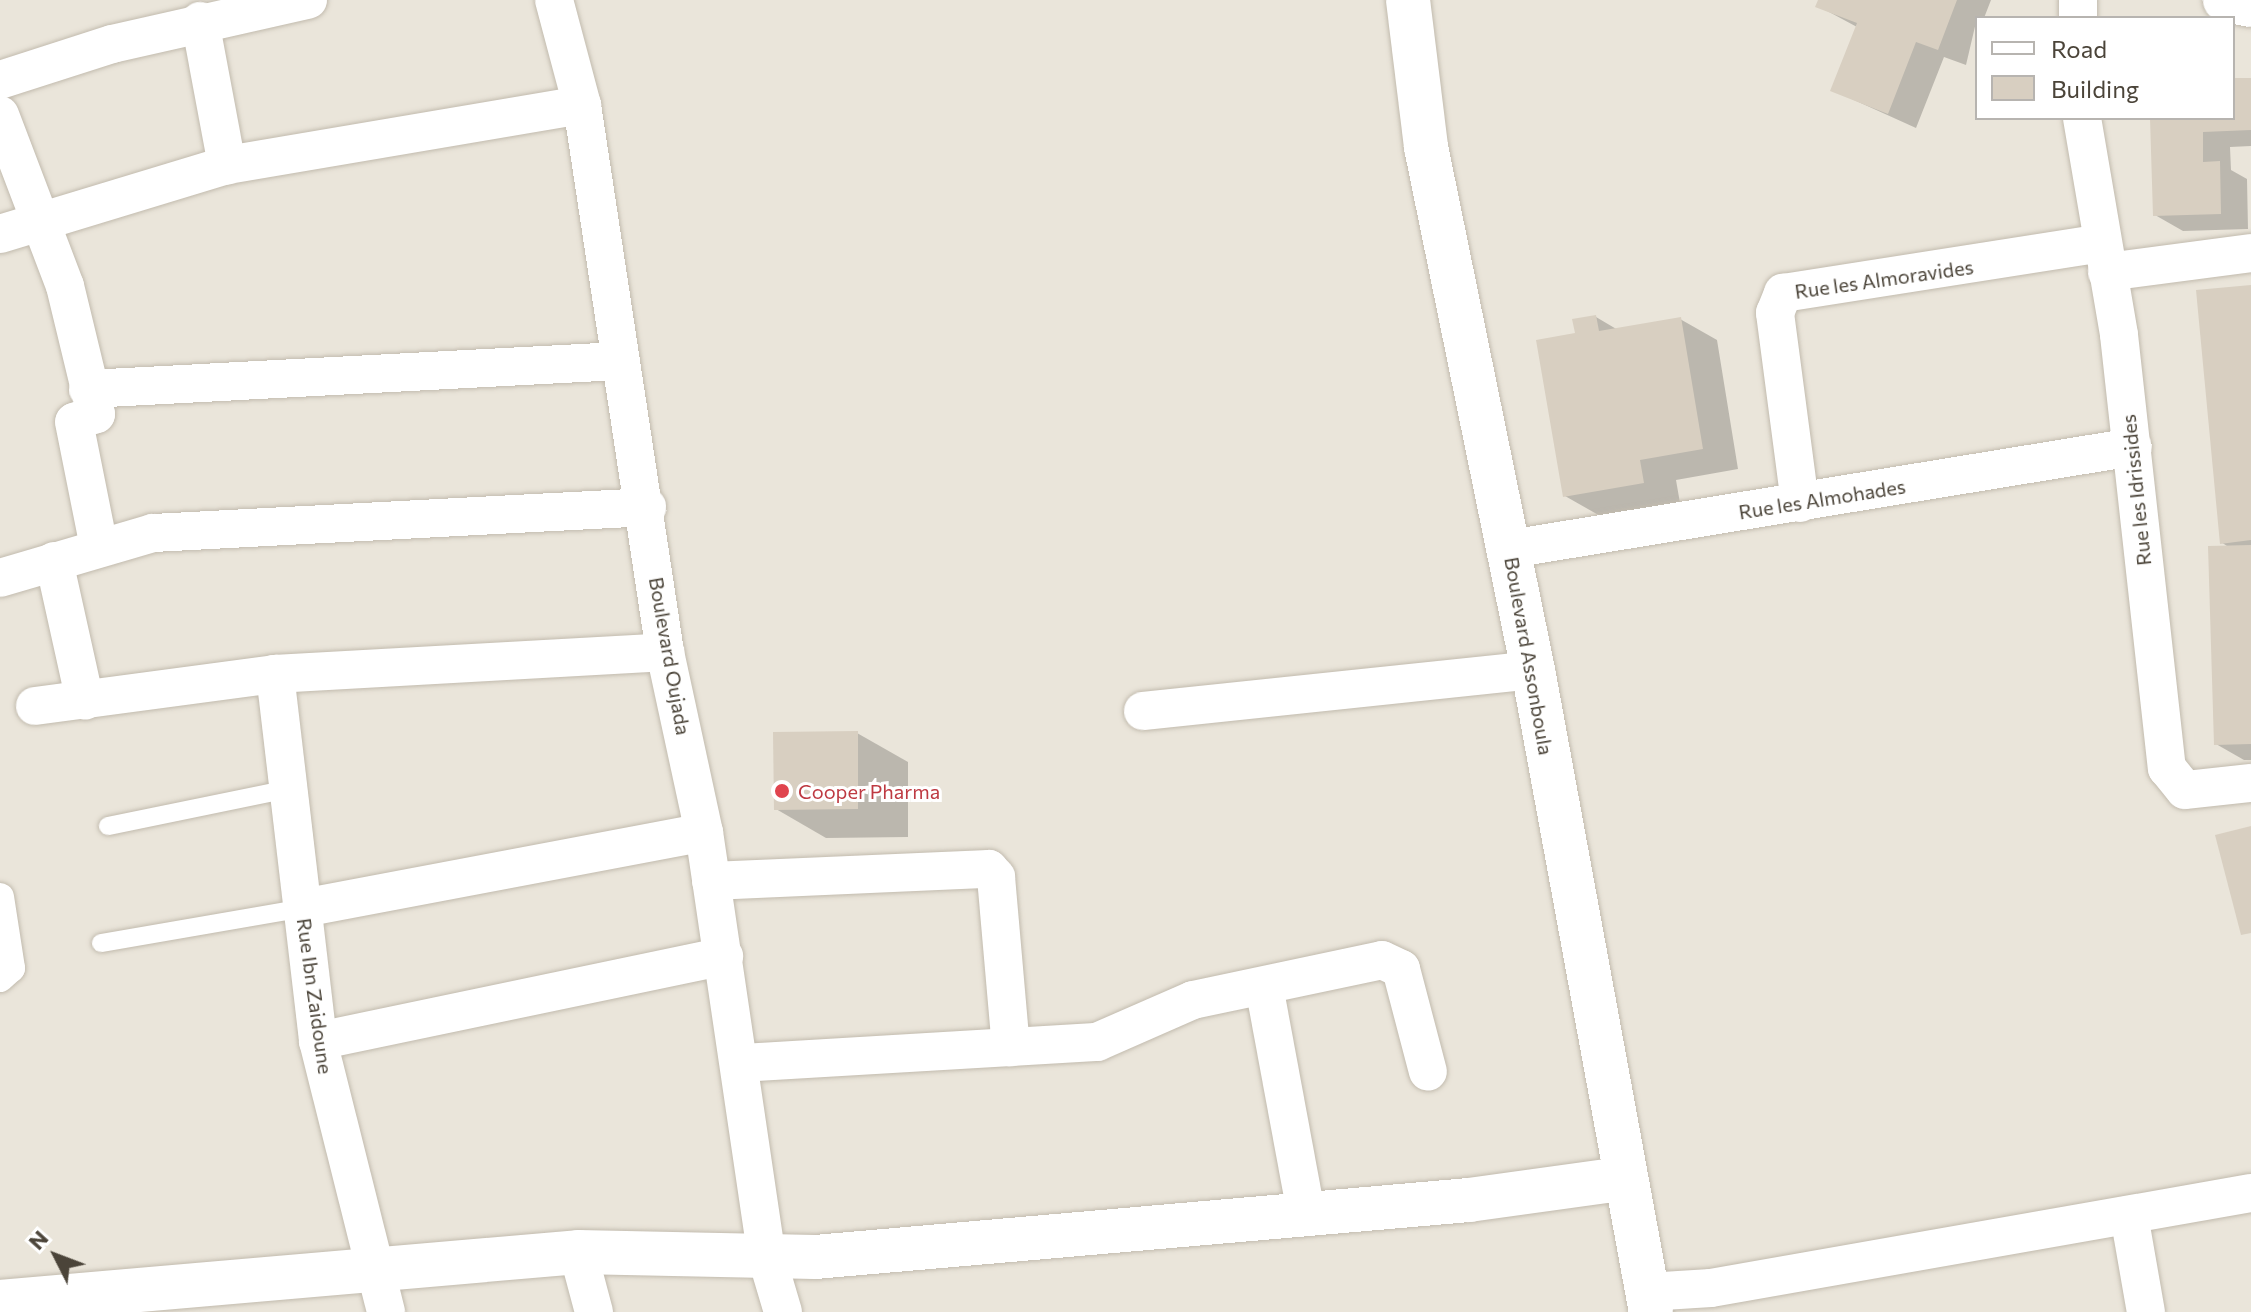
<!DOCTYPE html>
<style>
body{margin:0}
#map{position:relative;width:2251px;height:1312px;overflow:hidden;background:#f6f3ec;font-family:Commissioner,sans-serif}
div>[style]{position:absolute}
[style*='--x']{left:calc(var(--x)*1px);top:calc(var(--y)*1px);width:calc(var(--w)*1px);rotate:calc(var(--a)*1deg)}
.residential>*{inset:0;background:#eae5da}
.shadow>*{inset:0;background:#0003}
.building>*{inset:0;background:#d8cfc1}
.roads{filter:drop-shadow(0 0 2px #c2bbae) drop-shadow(0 0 2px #c2bbae)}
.service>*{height:18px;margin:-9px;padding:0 9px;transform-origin:9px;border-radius:9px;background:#fff}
.pedestrian>*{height:28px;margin:-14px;padding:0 14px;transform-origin:14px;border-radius:14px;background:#fff}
.minor>*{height:38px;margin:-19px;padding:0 19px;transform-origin:19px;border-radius:19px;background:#fff}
.tertiary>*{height:44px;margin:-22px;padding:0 22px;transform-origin:22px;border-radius:22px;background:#fff}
.dots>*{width:22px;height:22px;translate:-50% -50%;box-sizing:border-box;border:4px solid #fff;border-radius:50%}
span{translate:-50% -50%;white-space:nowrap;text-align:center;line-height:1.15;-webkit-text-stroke:6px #fff;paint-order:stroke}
.street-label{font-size:20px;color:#4b4439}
.health-label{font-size:20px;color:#be3a42}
.left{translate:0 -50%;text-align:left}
.legend{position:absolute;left:1975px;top:16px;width:260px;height:104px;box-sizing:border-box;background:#fff;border:2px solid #b7b4b0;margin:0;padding:10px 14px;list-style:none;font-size:24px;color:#4b4439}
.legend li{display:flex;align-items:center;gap:16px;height:40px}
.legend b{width:40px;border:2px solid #b7b4b0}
.north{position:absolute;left:16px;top:1216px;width:80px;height:80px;-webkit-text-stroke:6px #fff;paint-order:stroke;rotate:312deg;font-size:22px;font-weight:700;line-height:32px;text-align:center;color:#4b4439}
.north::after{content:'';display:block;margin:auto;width:28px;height:36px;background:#4b4439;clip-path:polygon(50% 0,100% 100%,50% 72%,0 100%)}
</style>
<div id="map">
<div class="residential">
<i style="clip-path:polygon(evenodd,0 0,2251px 0,2251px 1312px,0 1312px,0 0,1977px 18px,2233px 18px,2233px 118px,1977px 118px,1977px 18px)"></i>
</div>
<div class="shadow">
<i style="clip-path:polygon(1820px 0,1991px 0,1984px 18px,1977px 18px,1966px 65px,1944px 57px,1916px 128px,1832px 90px,1857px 27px,1818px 6px)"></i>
<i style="clip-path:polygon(2233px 80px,2251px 80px,2251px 146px,2230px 147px,2231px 170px,2247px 179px,2248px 229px,2183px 231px,2155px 215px,2152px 118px,2233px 118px)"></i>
<i style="clip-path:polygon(2251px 287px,2251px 760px,2244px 760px,2216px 744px,2230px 548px,2221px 542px)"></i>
<i style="clip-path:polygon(1596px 317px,1618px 330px,1680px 319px,1717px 340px,1738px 469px,1676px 480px,1680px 503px,1602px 517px,1565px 496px,1578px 334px)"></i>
<i style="clip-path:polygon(857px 733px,908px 762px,908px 837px,826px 838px,776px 809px)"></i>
</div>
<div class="building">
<i style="clip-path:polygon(1818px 0,1957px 0,1938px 50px,1916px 42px,1888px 114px,1830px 91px,1857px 23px,1815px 7px)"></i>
<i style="clip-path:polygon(2233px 78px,2251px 78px,2251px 130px,2203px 132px,2203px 162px,2220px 161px,2221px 214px,2153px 216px,2150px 118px,2233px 118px)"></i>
<i style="clip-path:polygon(2251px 285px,2251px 540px,2220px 544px,2196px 290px)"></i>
<i style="clip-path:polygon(1596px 315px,1599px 331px,1681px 317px,1703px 449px,1640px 460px,1644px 483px,1563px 497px,1536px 340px,1575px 333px,1572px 319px)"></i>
<i style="clip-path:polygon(2251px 545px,2251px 744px,2214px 745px,2208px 546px)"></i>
<i style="clip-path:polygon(858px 731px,858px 809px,774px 810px,773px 732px)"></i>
<i style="clip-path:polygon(2251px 826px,2251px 933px,2241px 935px,2215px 835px)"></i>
</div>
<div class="roads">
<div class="service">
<i style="--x:108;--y:826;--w:184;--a:-11.6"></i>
<i style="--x:101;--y:943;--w:205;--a:-9.8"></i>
</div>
<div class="pedestrian">
<i style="--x:0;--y:897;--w:72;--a:81.2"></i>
<i style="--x:11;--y:968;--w:15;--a:138"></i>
</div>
<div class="minor">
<i style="--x:554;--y:0;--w:109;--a:75.1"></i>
<i style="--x:582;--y:105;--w:553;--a:81.37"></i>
<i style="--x:665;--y:652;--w:184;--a:77.8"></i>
<i style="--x:704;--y:832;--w:431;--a:81.6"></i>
<i style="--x:767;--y:1258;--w:56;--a:73.5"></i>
<i style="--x:2078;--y:0;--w:18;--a:90"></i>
<i style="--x:200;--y:21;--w:147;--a:79.4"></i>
<i style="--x:0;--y:80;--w:118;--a:-17.8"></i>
<i style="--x:112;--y:44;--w:201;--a:-12.7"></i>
<i style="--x:0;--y:115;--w:183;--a:69.2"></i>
<i style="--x:65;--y:286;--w:132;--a:76.4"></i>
<i style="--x:96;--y:414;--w:23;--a:160"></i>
<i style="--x:74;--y:422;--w:127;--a:78.7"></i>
<i style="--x:2082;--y:118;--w:220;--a:80.3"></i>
<i style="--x:2119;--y:335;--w:436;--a:83.7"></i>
<i style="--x:2167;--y:768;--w:28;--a:51"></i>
<i style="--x:2185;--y:790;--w:66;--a:-6.1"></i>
<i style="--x:0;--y:234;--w:237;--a:-16.9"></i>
<i style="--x:227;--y:165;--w:360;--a:-9.6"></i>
<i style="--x:2107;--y:272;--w:145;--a:-7.5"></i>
<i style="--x:88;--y:389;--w:531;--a:-3.02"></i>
<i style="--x:1800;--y:503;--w:192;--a:-97.5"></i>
<i style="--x:1775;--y:313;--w:22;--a:-68"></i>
<i style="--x:1783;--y:293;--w:322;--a:-8.9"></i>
<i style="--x:1510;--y:549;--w:631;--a:-9.3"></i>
<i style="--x:54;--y:561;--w:143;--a:77.5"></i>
<i style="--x:0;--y:578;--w:159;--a:-16.4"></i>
<i style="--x:153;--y:533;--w:495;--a:-3"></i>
<i style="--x:275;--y:674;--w:370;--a:83.3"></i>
<i style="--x:318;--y:1041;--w:279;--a:75.9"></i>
<i style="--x:35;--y:706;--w:242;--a:-7.6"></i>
<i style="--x:275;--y:674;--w:391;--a:-3.2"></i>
<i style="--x:1143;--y:711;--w:392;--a:-6"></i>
<i style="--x:711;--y:881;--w:278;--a:-2.5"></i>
<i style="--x:989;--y:869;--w:11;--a:49"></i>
<i style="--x:996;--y:877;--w:171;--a:85"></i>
<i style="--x:303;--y:908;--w:408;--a:-10.7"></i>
<i style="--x:1264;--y:986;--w:230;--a:79.5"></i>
<i style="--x:318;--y:1041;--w:415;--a:-11.8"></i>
<i style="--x:741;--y:1063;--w:357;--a:-3.4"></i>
<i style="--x:1097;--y:1042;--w:105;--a:-23.6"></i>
<i style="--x:1193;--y:1000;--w:193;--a:-11.9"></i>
<i style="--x:1382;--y:960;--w:21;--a:25"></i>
<i style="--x:1401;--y:969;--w:106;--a:75.3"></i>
<i style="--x:2129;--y:1215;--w:98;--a:80.1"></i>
<i style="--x:578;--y:1252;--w:62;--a:75.1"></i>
<i style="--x:1647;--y:1292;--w:64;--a:-3.6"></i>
<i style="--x:1711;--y:1288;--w:548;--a:-9.98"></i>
</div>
<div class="tertiary">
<i style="--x:1408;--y:0;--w:148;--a:83"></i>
<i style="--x:1426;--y:147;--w:534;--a:78.44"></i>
<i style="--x:1533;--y:670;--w:653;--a:79.59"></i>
<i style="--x:2225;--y:0;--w:26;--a:11"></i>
<i style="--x:0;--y:1302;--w:580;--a:-4.94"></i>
<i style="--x:578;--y:1252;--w:237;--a:1.2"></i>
<i style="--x:815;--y:1257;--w:656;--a:-4.98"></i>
<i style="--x:1469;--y:1200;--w:153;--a:-7.9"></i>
</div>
</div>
<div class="dots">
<i style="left:782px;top:791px;background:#e0444e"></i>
</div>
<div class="street-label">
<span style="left:1884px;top:279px;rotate:-8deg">Rue les Almoravides</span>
<span style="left:2136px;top:490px;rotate:-96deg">Rue les Idrissides</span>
<span style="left:1822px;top:499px;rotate:-9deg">Rue les Almohades</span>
<span style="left:670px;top:656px;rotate:80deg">Boulevard Oujada</span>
<span style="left:1529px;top:656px;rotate:80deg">Boulevard Assonboula</span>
<span style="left:315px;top:996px;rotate:82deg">Rue Ibn Zaidoune</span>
</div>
<div class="health-label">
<span class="left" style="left:798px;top:791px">Cooper Pharma</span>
</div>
<ul class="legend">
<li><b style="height:10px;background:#fff"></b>Road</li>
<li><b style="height:22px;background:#d8cfc1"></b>Building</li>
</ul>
<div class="north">N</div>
</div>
